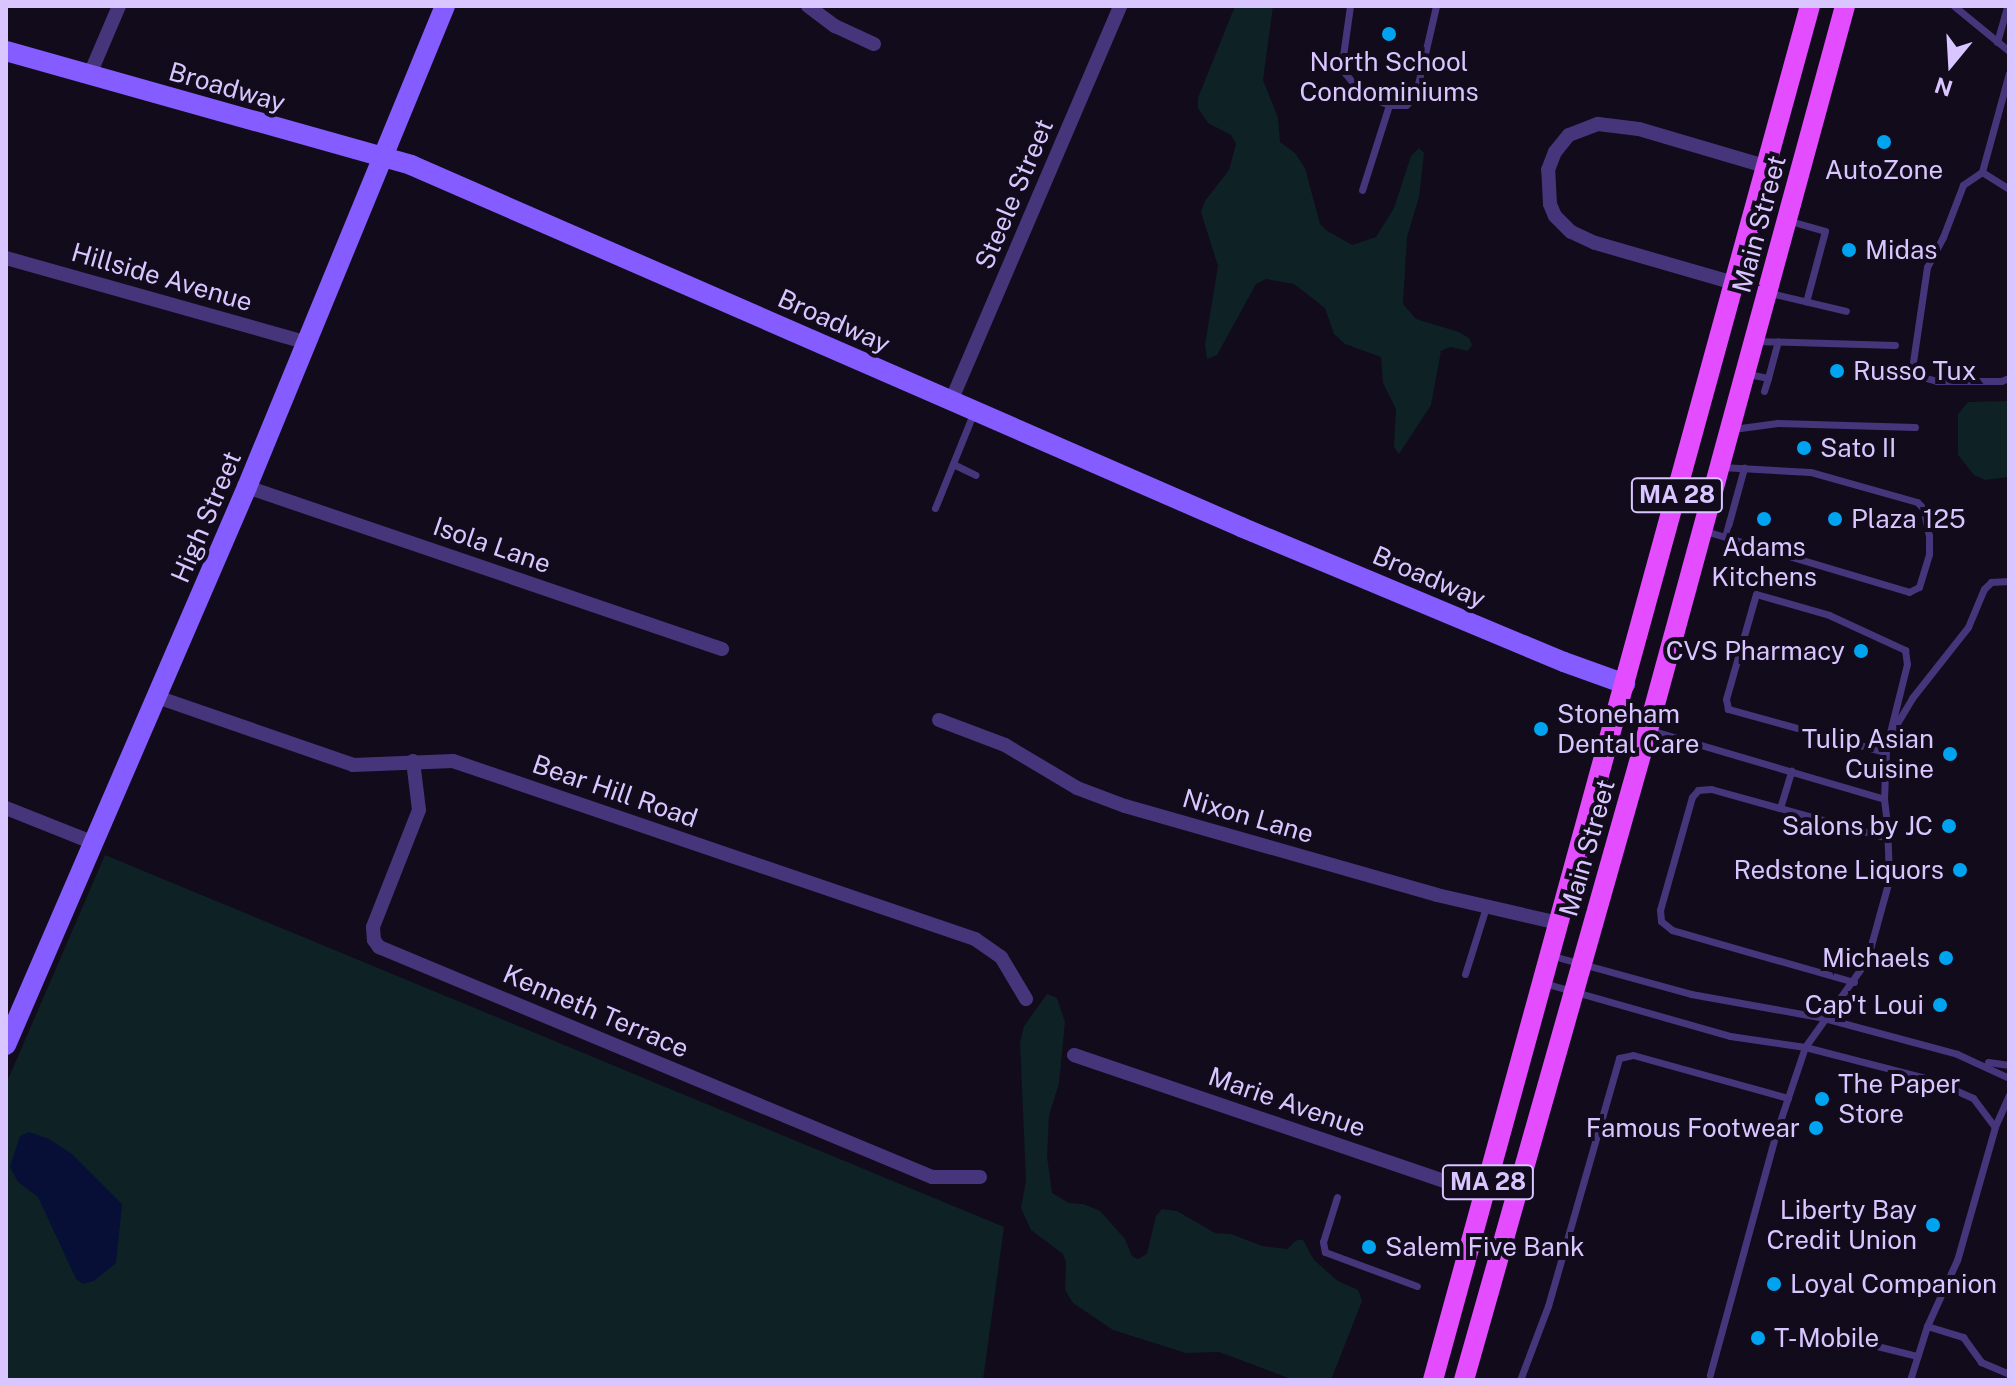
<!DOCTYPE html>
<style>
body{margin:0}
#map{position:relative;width:2015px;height:1386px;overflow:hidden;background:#110b1c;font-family:"Public Sans",sans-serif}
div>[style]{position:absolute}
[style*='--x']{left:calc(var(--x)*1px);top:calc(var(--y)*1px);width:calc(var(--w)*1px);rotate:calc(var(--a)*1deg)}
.green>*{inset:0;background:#0e2125}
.water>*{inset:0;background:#080f37}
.lane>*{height:7px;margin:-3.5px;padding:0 3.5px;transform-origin:3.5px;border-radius:3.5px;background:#47357b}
.street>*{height:14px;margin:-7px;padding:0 7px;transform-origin:7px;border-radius:7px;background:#47357b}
.secondary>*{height:20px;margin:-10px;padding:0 10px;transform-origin:10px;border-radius:10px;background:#855cff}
.primary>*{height:20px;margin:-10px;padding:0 10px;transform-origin:10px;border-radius:10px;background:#e44cff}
.dots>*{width:22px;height:22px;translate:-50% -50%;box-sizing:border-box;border:4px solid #110b1c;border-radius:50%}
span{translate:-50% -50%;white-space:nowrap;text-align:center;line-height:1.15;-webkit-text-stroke:8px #110b1c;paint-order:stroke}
.shield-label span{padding:2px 6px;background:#110b1c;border:2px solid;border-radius:6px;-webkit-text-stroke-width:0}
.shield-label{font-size:24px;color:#d9c5ff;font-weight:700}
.poi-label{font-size:26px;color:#d9c5ff}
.left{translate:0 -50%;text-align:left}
.right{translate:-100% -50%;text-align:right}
.street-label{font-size:26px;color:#d9c5ff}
.frame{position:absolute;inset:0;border:8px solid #d9c5ff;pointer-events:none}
.north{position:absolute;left:1911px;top:24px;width:80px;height:80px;-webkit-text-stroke:6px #110b1c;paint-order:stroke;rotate:198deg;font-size:22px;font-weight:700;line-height:32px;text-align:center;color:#d9c5ff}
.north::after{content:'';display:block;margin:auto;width:28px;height:36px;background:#d9c5ff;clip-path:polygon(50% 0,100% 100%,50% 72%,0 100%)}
</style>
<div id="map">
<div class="green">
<i style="clip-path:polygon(1235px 6px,1273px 6px,1263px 80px,1278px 118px,1280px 142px,1295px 153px,1305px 168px,1320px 224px,1326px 230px,1352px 245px,1376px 237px,1394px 208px,1411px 156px,1419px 148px,1424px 153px,1419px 197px,1407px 237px,1403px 304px,1416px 319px,1459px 332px,1469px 338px,1472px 345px,1468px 351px,1450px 347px,1441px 351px,1431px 405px,1399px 454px,1394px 447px,1396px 409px,1383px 383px,1381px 357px,1345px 344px,1334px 334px,1325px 308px,1294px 284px,1266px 279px,1256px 284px,1217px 355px,1207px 359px,1205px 345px,1218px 266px,1201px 212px,1205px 201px,1229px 170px,1236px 144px,1231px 135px,1208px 123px,1198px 108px,1198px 98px)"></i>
<i style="clip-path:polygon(2009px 401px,2009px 477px,1985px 480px,1974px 475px,1958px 455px,1958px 414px,1968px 402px)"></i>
<i style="clip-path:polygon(105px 855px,1004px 1227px,983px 1380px,6px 1380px,6px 1084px)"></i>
<i style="clip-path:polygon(1047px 994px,1057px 998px,1065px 1022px,1059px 1083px,1049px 1116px,1047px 1156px,1052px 1193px,1069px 1203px,1083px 1204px,1100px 1211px,1125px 1239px,1132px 1256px,1138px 1259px,1147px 1254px,1156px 1216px,1162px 1209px,1177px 1211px,1215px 1233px,1231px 1234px,1262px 1246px,1287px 1249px,1297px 1240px,1303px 1240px,1314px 1260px,1338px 1281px,1358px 1290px,1362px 1301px,1331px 1380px,1294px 1380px,1219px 1352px,1186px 1353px,1113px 1330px,1073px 1303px,1065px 1290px,1066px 1262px,1063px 1254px,1031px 1230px,1021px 1208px,1026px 1180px,1020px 1042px,1024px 1026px)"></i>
</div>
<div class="water">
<i style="clip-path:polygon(29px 1132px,49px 1139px,72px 1154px,122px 1204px,116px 1263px,94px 1281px,83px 1284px,76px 1279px,38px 1197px,18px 1182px,10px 1167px,20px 1136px)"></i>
</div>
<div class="lane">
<i style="--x:1350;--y:6;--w:50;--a:98"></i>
<i style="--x:1343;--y:56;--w:17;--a:83"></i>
<i style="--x:1345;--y:73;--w:26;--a:51"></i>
<i style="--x:1361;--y:93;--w:30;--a:23"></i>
<i style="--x:1389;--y:105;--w:89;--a:107.6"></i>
<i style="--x:1954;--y:6;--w:71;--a:39.3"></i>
<i style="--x:1997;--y:42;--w:37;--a:-74"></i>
<i style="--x:2009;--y:73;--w:103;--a:105.3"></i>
<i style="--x:1982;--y:172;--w:32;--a:32"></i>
<i style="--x:1389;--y:105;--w:17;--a:0"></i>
<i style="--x:1406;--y:105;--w:12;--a:-42"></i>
<i style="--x:1415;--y:97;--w:93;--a:-77"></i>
<i style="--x:1982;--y:172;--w:23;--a:146"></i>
<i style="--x:1963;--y:185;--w:56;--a:111"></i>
<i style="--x:1943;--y:237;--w:34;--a:118"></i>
<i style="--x:1927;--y:267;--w:102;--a:98.4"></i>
<i style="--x:1912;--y:368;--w:11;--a:49"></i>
<i style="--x:1919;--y:376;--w:19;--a:16"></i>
<i style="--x:1937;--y:381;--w:64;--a:0"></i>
<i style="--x:2001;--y:381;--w:9;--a:-21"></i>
<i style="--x:1790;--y:221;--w:36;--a:16"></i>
<i style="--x:1825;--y:231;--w:73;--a:105"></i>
<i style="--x:1770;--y:293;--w:78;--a:13.3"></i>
<i style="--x:1756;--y:341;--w:139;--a:1.6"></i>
<i style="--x:1748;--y:374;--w:20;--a:11"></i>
<i style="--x:1768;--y:378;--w:38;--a:-75"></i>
<i style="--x:1764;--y:391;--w:14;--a:-73"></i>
<i style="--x:1733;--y:429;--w:45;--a:-7.6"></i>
<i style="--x:1778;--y:423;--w:137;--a:1.7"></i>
<i style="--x:953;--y:464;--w:25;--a:26"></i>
<i style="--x:935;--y:508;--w:101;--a:-68"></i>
<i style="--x:1705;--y:531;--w:213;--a:16.6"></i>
<i style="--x:1909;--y:592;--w:11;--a:-27"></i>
<i style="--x:1919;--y:587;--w:34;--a:-73"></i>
<i style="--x:1929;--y:554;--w:18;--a:-90"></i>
<i style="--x:1929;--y:536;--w:29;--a:-102"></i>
<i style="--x:1923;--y:508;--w:8;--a:-135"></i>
<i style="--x:1917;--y:502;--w:111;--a:-164.3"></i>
<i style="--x:1810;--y:472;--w:89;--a:-176.8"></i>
<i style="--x:1725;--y:537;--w:72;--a:-74.6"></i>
<i style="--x:1756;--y:594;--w:76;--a:16"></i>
<i style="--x:1829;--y:615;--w:84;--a:24.7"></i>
<i style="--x:1905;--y:650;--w:14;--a:82"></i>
<i style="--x:1907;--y:664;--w:91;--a:104"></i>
<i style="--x:1885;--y:752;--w:163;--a:-164.7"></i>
<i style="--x:1728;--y:709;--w:10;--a:-101"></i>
<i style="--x:1726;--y:699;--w:109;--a:-74.1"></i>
<i style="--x:1650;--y:730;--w:244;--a:16.4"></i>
<i style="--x:1884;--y:799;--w:23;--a:83"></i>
<i style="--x:1887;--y:822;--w:58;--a:88"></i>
<i style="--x:1889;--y:880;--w:83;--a:105.4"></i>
<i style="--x:1867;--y:960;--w:107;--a:125.5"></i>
<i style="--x:1805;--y:1047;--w:91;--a:108.6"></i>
<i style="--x:1776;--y:1133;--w:251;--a:105.3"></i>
<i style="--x:1893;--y:730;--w:37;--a:-59"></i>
<i style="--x:1912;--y:698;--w:90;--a:-51.7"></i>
<i style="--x:1968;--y:627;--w:41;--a:-67.2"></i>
<i style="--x:1984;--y:589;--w:10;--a:-45"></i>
<i style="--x:1991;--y:582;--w:18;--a:-3"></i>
<i style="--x:1884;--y:799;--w:49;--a:-87.7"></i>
<i style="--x:1780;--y:808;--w:39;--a:-73"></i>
<i style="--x:1553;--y:956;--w:143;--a:15.4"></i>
<i style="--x:1691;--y:994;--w:135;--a:10.2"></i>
<i style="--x:1824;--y:1018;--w:138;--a:15.1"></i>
<i style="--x:1957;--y:1054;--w:57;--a:24.8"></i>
<i style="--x:1465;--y:974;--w:70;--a:-72.6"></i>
<i style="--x:1854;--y:982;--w:189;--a:-164.1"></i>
<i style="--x:1672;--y:930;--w:14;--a:-141"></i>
<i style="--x:1661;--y:921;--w:11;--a:-95"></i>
<i style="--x:1660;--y:910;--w:117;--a:-74.2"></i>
<i style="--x:1692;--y:797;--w:9;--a:-49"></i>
<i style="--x:1698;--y:790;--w:13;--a:-4"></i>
<i style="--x:1711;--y:789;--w:184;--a:15.5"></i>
<i style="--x:1544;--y:983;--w:193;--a:15.9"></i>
<i style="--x:1730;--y:1036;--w:76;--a:8.3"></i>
<i style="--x:1805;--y:1047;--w:129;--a:14.4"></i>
<i style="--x:1930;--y:1079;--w:47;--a:23.8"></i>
<i style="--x:1973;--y:1098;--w:36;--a:53"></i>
<i style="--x:1988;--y:1062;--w:21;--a:8"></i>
<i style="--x:2009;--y:1095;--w:35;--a:114"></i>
<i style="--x:1995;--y:1127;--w:138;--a:105.9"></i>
<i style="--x:1957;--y:1260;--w:72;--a:114.4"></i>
<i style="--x:1927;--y:1326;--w:38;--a:17"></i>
<i style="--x:1963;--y:1337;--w:31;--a:54"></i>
<i style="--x:1981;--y:1362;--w:30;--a:23"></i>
<i style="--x:1337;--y:1197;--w:47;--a:107.3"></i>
<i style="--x:1323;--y:1242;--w:10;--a:79"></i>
<i style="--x:1325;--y:1252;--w:98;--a:20.3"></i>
<i style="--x:1865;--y:1343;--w:54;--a:14"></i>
<i style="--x:1520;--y:1380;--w:79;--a:-69.3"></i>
<i style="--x:1548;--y:1306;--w:258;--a:-74"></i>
<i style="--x:1619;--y:1058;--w:14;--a:-12"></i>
<i style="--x:1633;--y:1055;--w:161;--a:15.5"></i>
<i style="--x:1910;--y:1380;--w:57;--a:-72.5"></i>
</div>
<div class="street">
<i style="--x:808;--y:6;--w:34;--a:37"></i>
<i style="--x:835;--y:26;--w:43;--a:24.8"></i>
<i style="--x:90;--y:74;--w:74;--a:-66.9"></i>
<i style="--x:6;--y:258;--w:311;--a:15.7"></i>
<i style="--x:1734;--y:283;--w:145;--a:-163.9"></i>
<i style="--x:1595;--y:243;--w:26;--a:-155"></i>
<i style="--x:1571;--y:232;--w:23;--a:-135"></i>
<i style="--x:1555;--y:216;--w:13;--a:-113"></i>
<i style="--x:1550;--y:204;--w:34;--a:-93"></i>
<i style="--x:1548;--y:170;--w:19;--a:-69"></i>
<i style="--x:1555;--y:152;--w:22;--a:-51"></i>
<i style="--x:1569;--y:135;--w:31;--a:-21"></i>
<i style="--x:1598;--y:124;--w:41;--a:7"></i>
<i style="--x:1639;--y:129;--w:131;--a:16.4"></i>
<i style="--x:951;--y:401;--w:430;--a:-66.8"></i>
<i style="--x:247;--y:487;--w:502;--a:18.83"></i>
<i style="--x:157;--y:697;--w:207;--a:19.1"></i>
<i style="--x:353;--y:765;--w:100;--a:-2.3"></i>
<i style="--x:453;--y:761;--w:552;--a:18.83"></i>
<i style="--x:975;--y:939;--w:32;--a:35"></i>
<i style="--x:1001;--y:957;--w:49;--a:59.2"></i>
<i style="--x:939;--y:720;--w:71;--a:20.7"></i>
<i style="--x:1005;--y:745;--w:84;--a:30.8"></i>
<i style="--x:1077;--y:788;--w:51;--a:20.6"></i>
<i style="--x:1125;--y:806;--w:324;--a:15.9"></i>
<i style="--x:1437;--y:895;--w:124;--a:13"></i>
<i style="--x:413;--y:761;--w:49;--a:83"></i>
<i style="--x:419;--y:810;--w:126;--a:111.5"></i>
<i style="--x:373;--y:927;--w:13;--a:86"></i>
<i style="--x:374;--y:940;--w:9;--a:54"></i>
<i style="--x:379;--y:947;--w:599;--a:22.58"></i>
<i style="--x:932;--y:1177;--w:48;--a:0"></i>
<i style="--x:6;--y:808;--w:95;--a:21.7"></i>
<i style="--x:1074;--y:1055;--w:434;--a:18.8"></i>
</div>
<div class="secondary">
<i style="--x:6;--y:51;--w:421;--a:15.7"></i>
<i style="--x:411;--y:165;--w:906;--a:23.56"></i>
<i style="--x:1241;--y:527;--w:350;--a:22.7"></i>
<i style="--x:1564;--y:662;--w:65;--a:19.8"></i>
<i style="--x:6;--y:1045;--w:608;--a:-66.64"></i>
<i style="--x:247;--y:487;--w:520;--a:-67.63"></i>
</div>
<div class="primary">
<i style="--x:1433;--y:1380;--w:1425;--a:-74.66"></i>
<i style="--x:1464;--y:1380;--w:676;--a:-74.19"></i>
<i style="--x:1648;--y:730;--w:750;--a:-74.78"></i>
</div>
<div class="dots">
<i style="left:1389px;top:34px;background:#00a3f0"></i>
<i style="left:1884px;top:142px;background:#00a3f0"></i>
<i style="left:1849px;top:250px;background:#00a3f0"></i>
<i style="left:1837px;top:371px;background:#00a3f0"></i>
<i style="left:1804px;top:448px;background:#00a3f0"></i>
<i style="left:1764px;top:519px;background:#00a3f0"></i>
<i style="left:1835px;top:519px;background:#00a3f0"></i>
<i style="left:1861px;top:651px;background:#00a3f0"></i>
<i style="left:1541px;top:729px;background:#00a3f0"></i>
<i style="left:1950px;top:754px;background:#00a3f0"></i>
<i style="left:1949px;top:826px;background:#00a3f0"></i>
<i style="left:1960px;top:870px;background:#00a3f0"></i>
<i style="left:1946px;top:958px;background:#00a3f0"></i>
<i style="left:1940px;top:1005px;background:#00a3f0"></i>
<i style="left:1822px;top:1099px;background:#00a3f0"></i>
<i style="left:1816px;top:1128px;background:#00a3f0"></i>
<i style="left:1933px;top:1225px;background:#00a3f0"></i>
<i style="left:1369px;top:1247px;background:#00a3f0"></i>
<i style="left:1774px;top:1284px;background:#00a3f0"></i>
<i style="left:1758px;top:1338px;background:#00a3f0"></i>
</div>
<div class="shield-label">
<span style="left:1677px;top:495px">MA 28</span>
<span style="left:1488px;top:1182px">MA 28</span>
</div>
<div class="poi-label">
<span style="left:1389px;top:77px">North School<br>Condominiums</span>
<span style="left:1884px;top:170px">AutoZone</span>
<span class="left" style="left:1865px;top:250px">Midas</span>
<span class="left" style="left:1853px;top:371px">Russo Tux</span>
<span class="left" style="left:1820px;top:448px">Sato II</span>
<span class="left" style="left:1851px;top:519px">Plaza 125</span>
<span style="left:1764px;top:562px">Adams<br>Kitchens</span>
<span class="right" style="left:1845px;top:651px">CVS Pharmacy</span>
<span class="left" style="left:1557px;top:729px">Stoneham<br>Dental Care</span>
<span class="right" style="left:1934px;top:754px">Tulip Asian<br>Cuisine</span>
<span class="right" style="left:1933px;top:826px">Salons by JC</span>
<span class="right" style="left:1944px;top:870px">Redstone Liquors</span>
<span class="right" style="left:1930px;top:958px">Michaels</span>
<span class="right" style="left:1924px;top:1005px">Cap't Loui</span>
<span class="left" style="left:1838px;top:1099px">The Paper<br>Store</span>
<span class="right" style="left:1800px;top:1128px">Famous Footwear</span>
<span class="right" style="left:1917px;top:1225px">Liberty Bay<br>Credit Union</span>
<span class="left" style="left:1385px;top:1247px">Salem Five Bank</span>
<span class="left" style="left:1790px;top:1284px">Loyal Companion</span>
<span class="left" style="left:1774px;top:1338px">T-Mobile</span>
</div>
<div class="street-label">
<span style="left:227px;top:87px;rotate:16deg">Broadway</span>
<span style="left:1014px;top:194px;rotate:-67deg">Steele Street</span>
<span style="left:1759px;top:224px;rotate:-75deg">Main Street</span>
<span style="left:162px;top:277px;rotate:16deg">Hillside Avenue</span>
<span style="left:834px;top:321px;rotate:24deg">Broadway</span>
<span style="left:206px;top:517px;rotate:-67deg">High Street</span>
<span style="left:492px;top:545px;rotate:19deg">Isola Lane</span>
<span style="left:1429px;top:577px;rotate:23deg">Broadway</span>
<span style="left:615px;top:791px;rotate:19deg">Bear Hill Road</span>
<span style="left:1248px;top:816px;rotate:16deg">Nixon Lane</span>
<span style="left:1587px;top:848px;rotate:-74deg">Main Street</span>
<span style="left:596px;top:1011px;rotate:23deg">Kenneth Terrace</span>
<span style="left:1287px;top:1102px;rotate:19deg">Marie Avenue</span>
</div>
<div class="frame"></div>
<div class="north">N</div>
</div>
